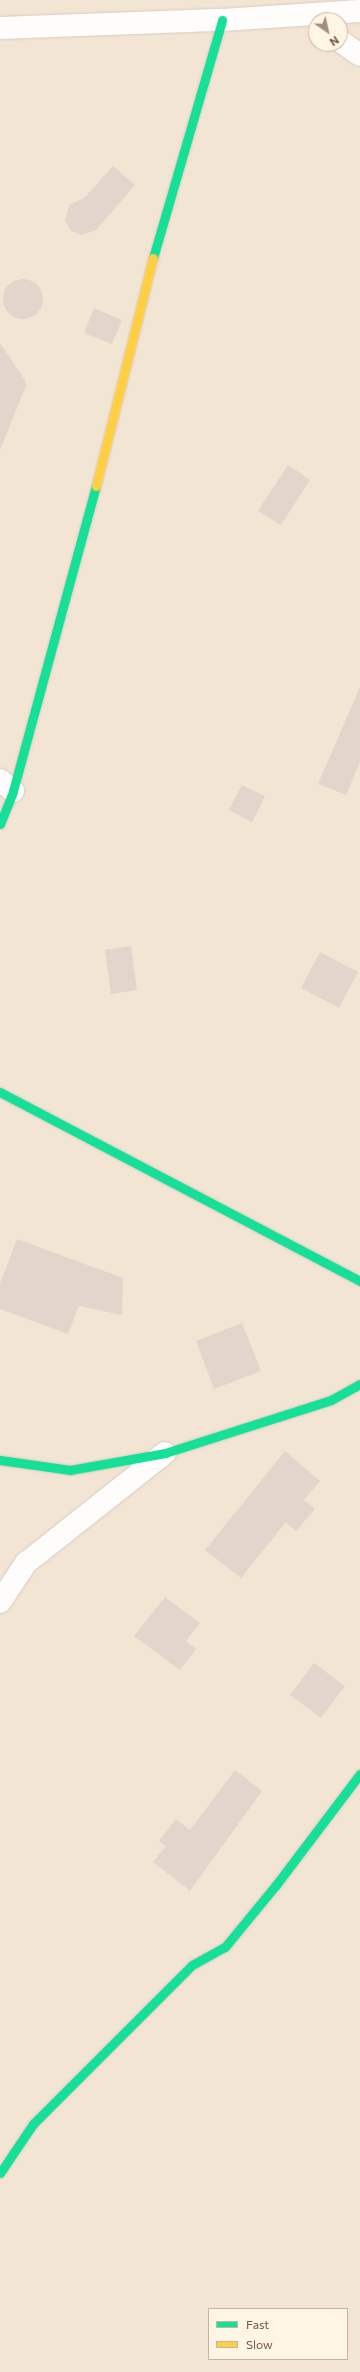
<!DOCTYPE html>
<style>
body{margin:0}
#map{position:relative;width:360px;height:2372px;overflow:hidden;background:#f6efe4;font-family:Commissioner,sans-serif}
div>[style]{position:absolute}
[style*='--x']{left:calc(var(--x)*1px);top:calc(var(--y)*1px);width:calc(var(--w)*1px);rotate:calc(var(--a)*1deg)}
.residential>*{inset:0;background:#f3e5d3}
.building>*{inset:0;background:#e2d6cc}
.round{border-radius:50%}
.roads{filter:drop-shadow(0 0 1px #d7ccc2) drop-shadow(0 0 1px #d7ccc2)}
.street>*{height:22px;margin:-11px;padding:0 11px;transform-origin:11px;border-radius:11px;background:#fefdfb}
.fast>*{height:9px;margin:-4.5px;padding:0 4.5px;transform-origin:4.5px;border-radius:4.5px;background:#16e098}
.slow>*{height:9px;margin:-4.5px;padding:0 4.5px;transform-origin:4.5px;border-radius:4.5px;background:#ffcf43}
span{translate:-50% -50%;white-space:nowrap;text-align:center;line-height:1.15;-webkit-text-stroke:4px #fff5e4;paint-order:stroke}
.legend{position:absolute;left:208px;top:2308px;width:140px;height:52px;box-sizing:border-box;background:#fff5e4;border:1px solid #c7b5a4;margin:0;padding:5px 7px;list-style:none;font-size:12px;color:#745644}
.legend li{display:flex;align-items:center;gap:8px;height:20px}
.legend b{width:20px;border:1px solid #c7b5a4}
.north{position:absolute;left:308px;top:12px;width:40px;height:40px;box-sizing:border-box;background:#fff5e4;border:1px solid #c7b5a4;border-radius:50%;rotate:146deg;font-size:11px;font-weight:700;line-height:16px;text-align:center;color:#745644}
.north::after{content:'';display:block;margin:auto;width:14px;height:18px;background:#a28c7c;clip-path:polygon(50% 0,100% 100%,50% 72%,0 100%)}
</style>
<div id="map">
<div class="residential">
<i style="clip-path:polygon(evenodd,0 0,360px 0,360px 2372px,0 2372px,0 0,316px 20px,340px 20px,340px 44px,316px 44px,316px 20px,0 0,209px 2309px,347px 2309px,347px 2359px,209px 2359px,209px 2309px)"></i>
</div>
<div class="building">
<i style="clip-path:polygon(113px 166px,135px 185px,96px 230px,82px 235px,71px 231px,65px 221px,69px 205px,84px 198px)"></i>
<i class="round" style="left:3px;top:279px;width:40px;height:40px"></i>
<i style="clip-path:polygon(94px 308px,122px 320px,112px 344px,84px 333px)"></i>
<i style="clip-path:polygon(0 343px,25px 380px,26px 386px,0 450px)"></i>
<i style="clip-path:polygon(288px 465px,310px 480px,281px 525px,258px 511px)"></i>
<i style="clip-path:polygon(360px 687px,360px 762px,346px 795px,318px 784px)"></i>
<i style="clip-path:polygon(242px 785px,265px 796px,252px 822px,229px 810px)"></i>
<i style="clip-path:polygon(131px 946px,137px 990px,111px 994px,105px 950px)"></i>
<i style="clip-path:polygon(320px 952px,358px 972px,339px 1008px,301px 988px)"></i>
<i style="clip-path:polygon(17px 1239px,123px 1278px,122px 1315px,79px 1306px,68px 1334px,0 1309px,0 1284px)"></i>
<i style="clip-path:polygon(242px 1323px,261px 1371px,214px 1389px,196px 1341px)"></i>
<i style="clip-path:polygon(285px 1451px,320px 1481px,304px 1500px,315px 1509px,296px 1531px,286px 1522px,241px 1578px,205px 1550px)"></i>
<i style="clip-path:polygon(165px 1597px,200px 1623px,186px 1641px,196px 1649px,180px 1670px,134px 1636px)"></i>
<i style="clip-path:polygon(314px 1663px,345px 1686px,321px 1718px,290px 1695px)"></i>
<i style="clip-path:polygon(235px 1770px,262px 1791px,190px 1891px,153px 1862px,166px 1846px,159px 1841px,176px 1819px,190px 1830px)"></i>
</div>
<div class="roads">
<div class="street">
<i style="--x:0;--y:28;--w:222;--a:-2.1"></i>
<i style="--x:222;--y:20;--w:138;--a:-3.7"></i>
<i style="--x:340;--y:41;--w:24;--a:35"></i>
<i style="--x:0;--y:780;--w:17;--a:40"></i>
<i style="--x:0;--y:1602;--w:47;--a:-56.3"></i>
<i style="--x:26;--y:1563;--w:177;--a:-38.4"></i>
</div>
<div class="fast">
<i style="--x:153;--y:258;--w:248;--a:-73.8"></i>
<i style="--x:0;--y:824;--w:35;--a:-68"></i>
<i style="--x:13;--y:791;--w:316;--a:-74.8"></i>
<i style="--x:0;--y:1092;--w:407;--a:27.7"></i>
<i style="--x:0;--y:1460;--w:71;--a:8.1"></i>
<i style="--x:70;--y:1470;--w:97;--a:-10.1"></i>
<i style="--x:165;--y:1453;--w:174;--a:-17.7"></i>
<i style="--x:331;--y:1400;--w:33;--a:-29"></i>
<i style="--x:0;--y:2173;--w:59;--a:-56"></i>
<i style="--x:33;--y:2124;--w:225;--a:-45"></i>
<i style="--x:192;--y:1965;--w:38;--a:-29"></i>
<i style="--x:225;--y:1947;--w:80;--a:-50.6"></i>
<i style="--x:276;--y:1885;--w:139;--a:-52.9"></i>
</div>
<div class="slow">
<i style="--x:96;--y:486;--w:235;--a:-76"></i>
</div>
</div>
<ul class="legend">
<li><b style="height:5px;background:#16e098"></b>Fast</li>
<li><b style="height:5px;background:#ffcf43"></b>Slow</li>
</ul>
<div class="north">N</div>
</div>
